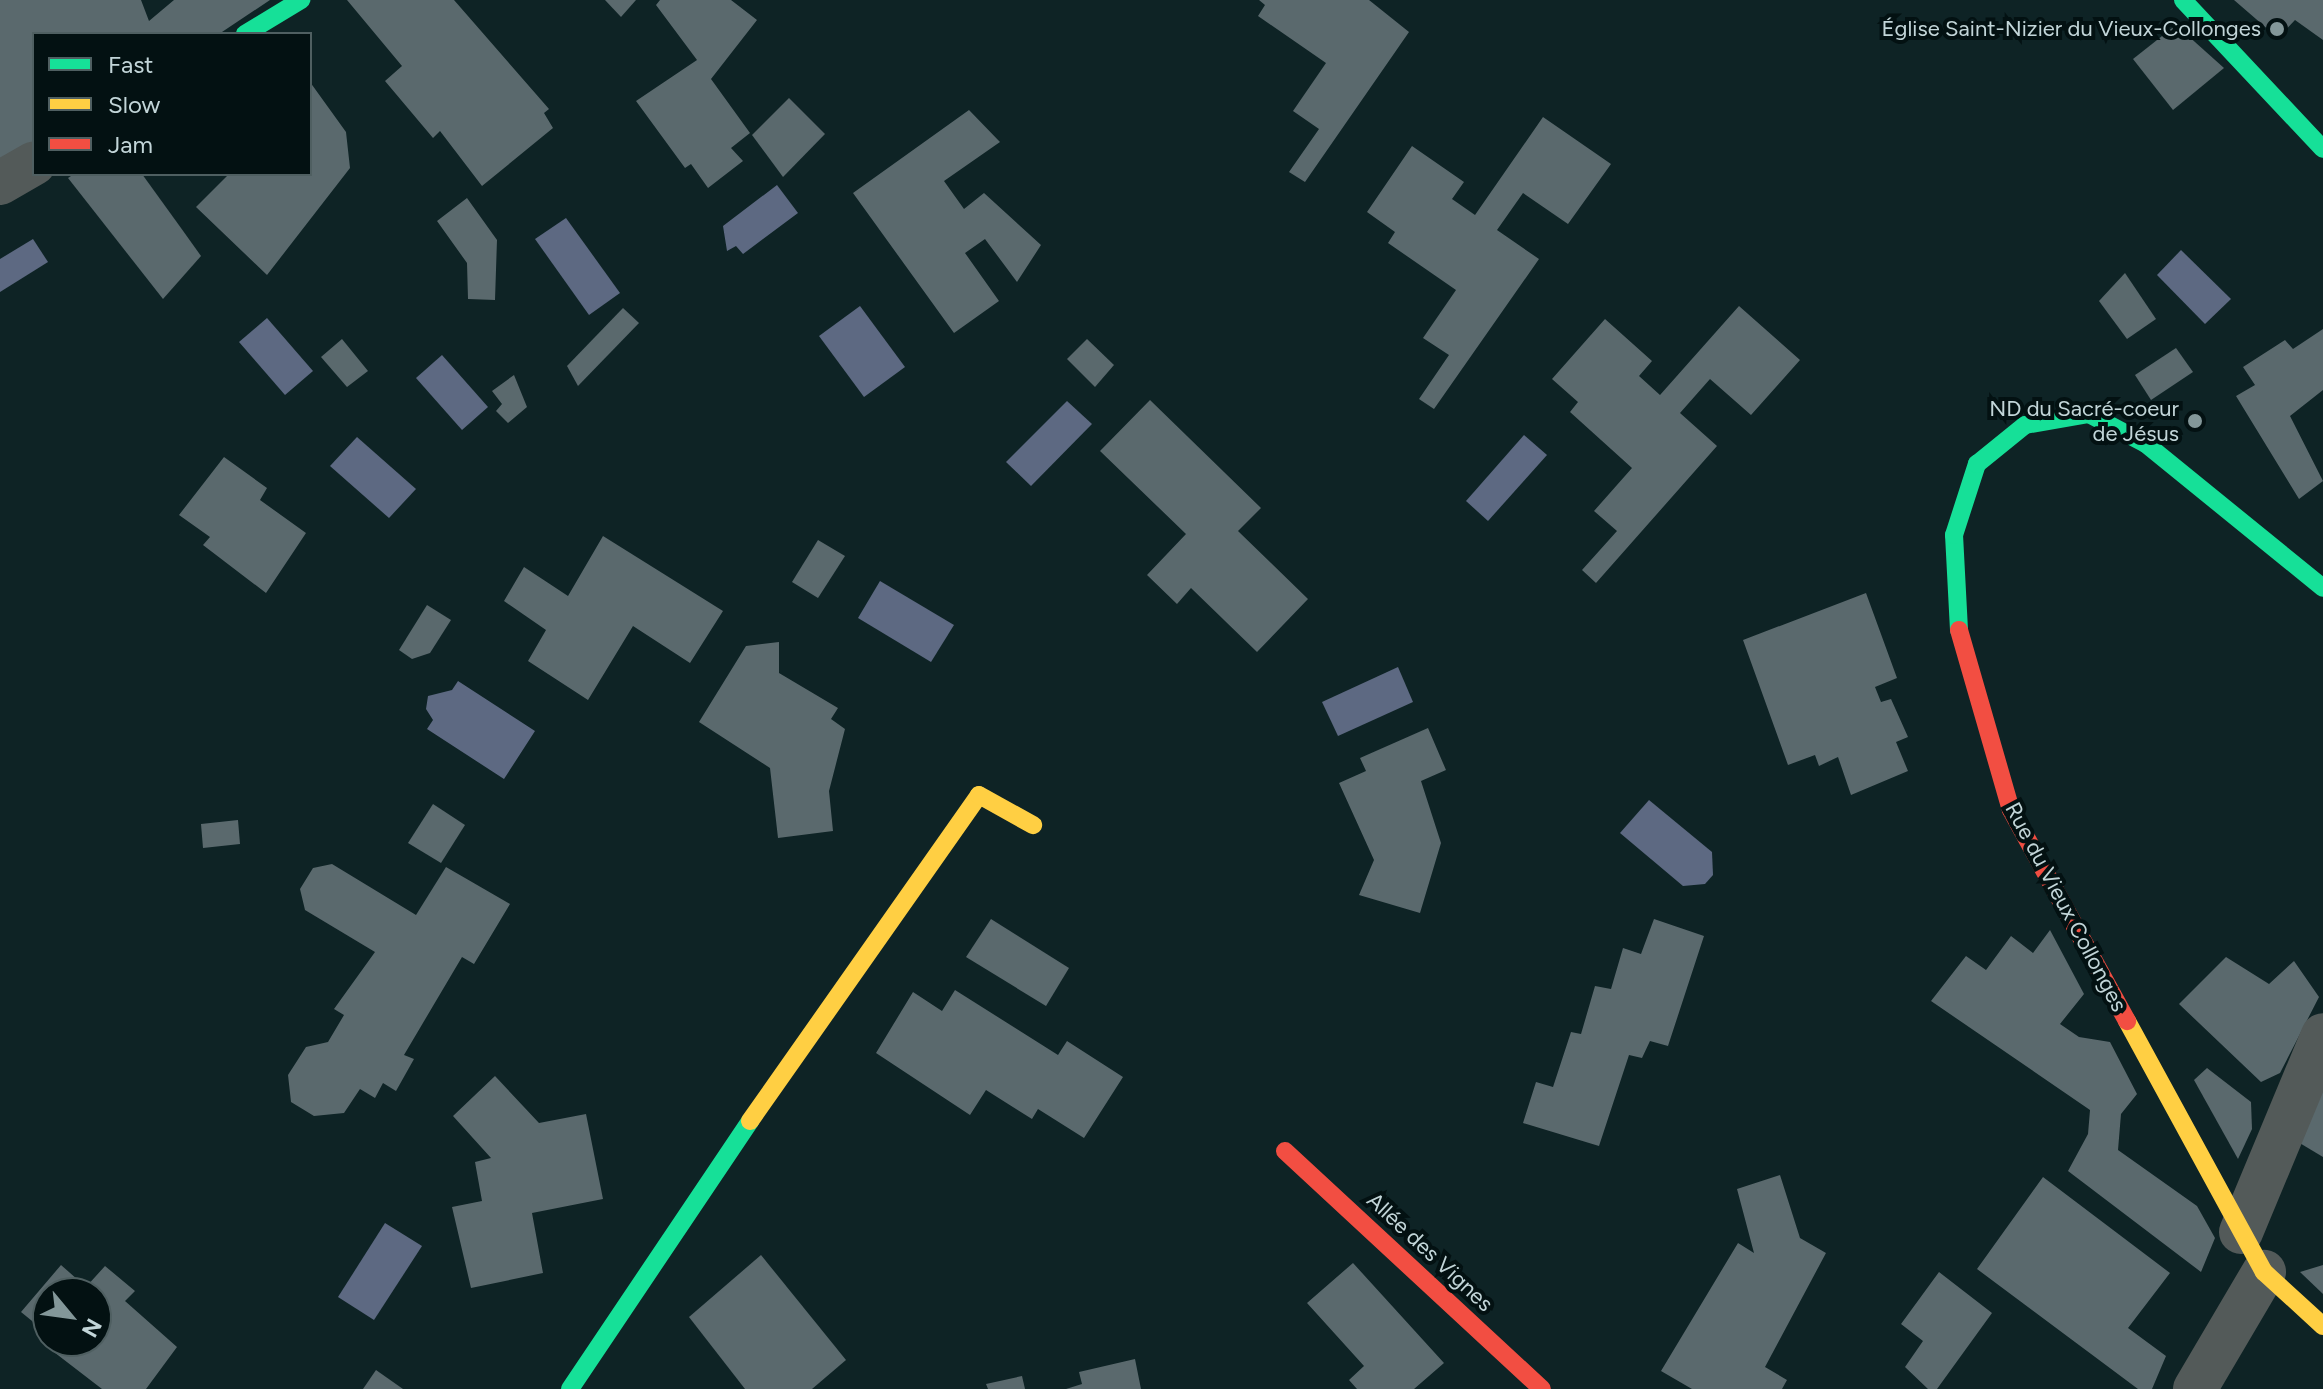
<!DOCTYPE html>
<html>
<head>
<meta charset="utf-8">
<style>
	body { margin:0 }
	#map { position:relative; width:2323px; height:1389px; overflow:hidden; background:#0e2325; font-family:Figtree,sans-serif }
	div>[style] { position:absolute }
	[style*='--x'] { left:calc(var(--x)*1px); top:calc(var(--y)*1px); width:calc(var(--w)*1px); rotate:calc(var(--a)*1deg) }
	.water>* { inset:0; background:#5d6982 }
	.building>* { inset:0; background:#5a696d }
	.street>* { height:44px; margin:-22px; padding:0 22px; transform-origin:22px; border-radius:22px; background:#535a59 }
	.fast>* { height:18px; margin:-9px; padding:0 9px; transform-origin:9px; border-radius:9px; background:#16e098 }
	.slow>* { height:18px; margin:-9px; padding:0 9px; transform-origin:9px; border-radius:9px; background:#ffcf43 }
	.jam>* { height:18px; margin:-9px; padding:0 9px; transform-origin:9px; border-radius:9px; background:#f24e42 }
	.dots>* { width:22px; height:22px; translate:-50% -50%; box-sizing:border-box; border:4px solid #031112; border-radius:50% }
	span { translate:-50% -50%; white-space:nowrap; text-align:center; line-height:1.15; -webkit-text-stroke:8px #031112; paint-order:stroke }
	.poi-label { font-size:22px; color:#c2d5d8 }
	.right { translate:-100% -50%; text-align:right }
	.street-label { font-size:22px; color:#c2d5d8 }
	.legend { position:absolute; left:32px; top:32px; width:280px; height:144px; box-sizing:border-box; background:#031112; border:2px solid #4f5f61; margin:0; padding:10px 14px; list-style:none; font-size:24px; color:#c2d5d8 }
	.legend li { display:flex; align-items:center; gap:16px; height:40px }
	.legend b { width:40px; border:2px solid #4f5f61 }
	.north { position:absolute; left:32px; top:1277px; width:80px; height:80px; box-sizing:border-box; background:#031112; border:2px solid #4f5f61; border-radius:50%; rotate:119deg; font-size:22px; font-weight:700; line-height:32px; text-align:center; color:#c2d5d8 }
	.north::after { content:''; display:block; margin:auto; width:28px; height:36px; background:#839799; clip-path:polygon(50% 0,100% 100%,50% 72%,0 100%) }
</style>
</head>
<body>
<div id="map">
	<div class="water">
		<i style="clip-path:polygon(777px 185px,798px 213px,743px 254px,736px 246px,727px 251px,723px 226px)"></i>
		<i style="clip-path:polygon(566px 218px,620px 293px,589px 315px,535px 239px)"></i>
		<i style="clip-path:polygon(33px 239px,48px 262px,0 292px,0 259px)"></i>
		<i style="clip-path:polygon(2181px 250px,2231px 299px,2205px 324px,2157px 275px)"></i>
		<i style="clip-path:polygon(860px 306px,905px 367px,864px 397px,819px 336px)"></i>
		<i style="clip-path:polygon(267px 318px,313px 371px,285px 395px,239px 342px)"></i>
		<i style="clip-path:polygon(442px 355px,488px 407px,462px 430px,416px 378px)"></i>
		<i style="clip-path:polygon(1067px 401px,1092px 424px,1031px 486px,1006px 462px)"></i>
		<i style="clip-path:polygon(1524px 435px,1547px 455px,1488px 521px,1466px 501px)"></i>
		<i style="clip-path:polygon(357px 437px,416px 489px,389px 518px,330px 466px)"></i>
		<i style="clip-path:polygon(880px 581px,954px 625px,931px 662px,858px 618px)"></i>
		<i style="clip-path:polygon(1398px 667px,1413px 702px,1338px 736px,1322px 702px)"></i>
		<i style="clip-path:polygon(458px 681px,535px 731px,504px 779px,427px 729px,433px 720px,426px 709px,428px 696px,452px 690px)"></i>
		<i style="clip-path:polygon(1649px 800px,1712px 852px,1713px 875px,1705px 884px,1683px 886px,1620px 833px)"></i>
		<i style="clip-path:polygon(385px 1223px,422px 1246px,374px 1320px,338px 1297px)"></i>
	</div>
	<div class="building">
		<i style="clip-path:polygon(0 0,141px 0,149px 21px,174px 0,270px 0,219px 34px,34px 34px,34px 151px,0 167px)"></i>
		<i style="clip-path:polygon(347px 0,454px 0,549px 109px,544px 113px,553px 128px,482px 186px,440px 131px,433px 138px,385px 81px,402px 66px)"></i>
		<i style="clip-path:polygon(605px 0,636px 0,621px 17px)"></i>
		<i style="clip-path:polygon(660px 0,731px 0,757px 20px,711px 79px,750px 133px,731px 148px,743px 161px,708px 188px,691px 164px,685px 168px,636px 101px,697px 60px,656px 5px)"></i>
		<i style="clip-path:polygon(1259px 0,1369px 0,1409px 32px,1305px 182px,1289px 172px,1319px 129px,1293px 111px,1326px 63px,1258px 16px,1265px 5px)"></i>
		<i style="clip-path:polygon(2234px 0,2323px 0,2323px 40px,2295px 20px,2278px 38px)"></i>
		<i style="clip-path:polygon(2176px 25px,2224px 68px,2173px 110px,2133px 59px)"></i>
		<i style="clip-path:polygon(310px 82px,346px 132px,350px 168px,267px 275px,196px 207px,229px 174px,310px 174px)"></i>
		<i style="clip-path:polygon(789px 98px,825px 134px,783px 177px,752px 135px)"></i>
		<i style="clip-path:polygon(969px 110px,1000px 142px,944px 181px,964px 209px,984px 193px,1041px 245px,1017px 282px,985px 239px,965px 253px,999px 301px,954px 333px,853px 193px)"></i>
		<i style="clip-path:polygon(1543px 117px,1611px 164px,1568px 224px,1523px 193px,1497px 230px,1539px 259px,1434px 409px,1419px 399px,1449px 355px,1423px 338px,1456px 290px,1388px 243px,1395px 232px,1367px 212px,1412px 146px,1464px 182px,1452px 199px,1475px 215px)"></i>
		<i style="clip-path:polygon(74px 174px,142px 174px,181px 228px,201px 256px,163px 299px,68px 178px)"></i>
		<i style="clip-path:polygon(467px 198px,497px 240px,495px 300px,468px 299px,467px 263px,437px 221px)"></i>
		<i style="clip-path:polygon(2125px 273px,2156px 319px,2127px 339px,2099px 301px)"></i>
		<i style="clip-path:polygon(1739px 306px,1800px 360px,1751px 415px,1710px 379px,1680px 413px,1717px 446px,1596px 583px,1582px 570px,1617px 531px,1594px 511px,1632px 468px,1570px 412px,1578px 402px,1552px 379px,1605px 319px,1652px 361px,1639px 376px,1660px 395px)"></i>
		<i style="clip-path:polygon(623px 308px,639px 323px,578px 386px,567px 366px)"></i>
		<i style="clip-path:polygon(2323px 329px,2323px 390px,2290px 416px,2323px 481px,2299px 499px,2236px 396px,2255px 385px,2243px 367px,2285px 340px,2293px 349px)"></i>
		<i style="clip-path:polygon(342px 339px,368px 371px,347px 387px,321px 357px)"></i>
		<i style="clip-path:polygon(1087px 339px,1114px 365px,1095px 387px,1067px 359px)"></i>
		<i style="clip-path:polygon(2176px 348px,2193px 372px,2151px 400px,2135px 375px)"></i>
		<i style="clip-path:polygon(514px 375px,527px 407px,508px 423px,496px 411px,502px 404px,492px 391px)"></i>
		<i style="clip-path:polygon(1150px 400px,1261px 508px,1238px 531px,1308px 599px,1257px 652px,1191px 588px,1177px 604px,1147px 575px,1186px 534px,1100px 451px)"></i>
		<i style="clip-path:polygon(224px 457px,267px 488px,260px 500px,306px 533px,266px 593px,203px 545px,210px 537px,179px 515px)"></i>
		<i style="clip-path:polygon(603px 536px,723px 611px,690px 663px,633px 626px,588px 700px,528px 661px,546px 630px,504px 601px,524px 567px,568px 596px)"></i>
		<i style="clip-path:polygon(818px 540px,845px 556px,818px 598px,792px 582px)"></i>
		<i style="clip-path:polygon(1866px 593px,1897px 678px,1875px 687px,1881px 702px,1891px 699px,1908px 737px,1896px 742px,1908px 771px,1851px 795px,1838px 757px,1819px 766px,1815px 755px,1788px 765px,1743px 640px)"></i>
		<i style="clip-path:polygon(427px 605px,451px 620px,430px 653px,412px 659px,399px 650px)"></i>
		<i style="clip-path:polygon(779px 642px,779px 673px,838px 708px,831px 719px,845px 729px,829px 791px,833px 831px,778px 838px,770px 768px,699px 722px,746px 646px)"></i>
		<i style="clip-path:polygon(1428px 728px,1446px 770px,1421px 781px,1441px 843px,1420px 913px,1359px 895px,1374px 860px,1339px 783px,1366px 771px,1360px 758px)"></i>
		<i style="clip-path:polygon(433px 804px,465px 825px,441px 863px,408px 843px)"></i>
		<i style="clip-path:polygon(238px 820px,240px 844px,203px 848px,201px 824px)"></i>
		<i style="clip-path:polygon(332px 864px,416px 915px,446px 867px,510px 904px,474px 964px,462px 957px,404px 1055px,414px 1059px,396px 1091px,383px 1083px,375px 1098px,360px 1089px,344px 1113px,314px 1116px,291px 1102px,288px 1075px,306px 1047px,328px 1042px,344px 1015px,334px 1009px,375px 952px,305px 910px,300px 889px,313px 868px)"></i>
		<i style="clip-path:polygon(991px 919px,1069px 968px,1046px 1006px,966px 957px)"></i>
		<i style="clip-path:polygon(1654px 919px,1704px 936px,1668px 1046px,1650px 1041px,1642px 1058px,1629px 1055px,1599px 1146px,1523px 1123px,1536px 1082px,1553px 1087px,1571px 1032px,1581px 1034px,1595px 986px,1611px 989px,1623px 948px,1641px 954px)"></i>
		<i style="clip-path:polygon(2050px 930px,2084px 994px,2060px 1024px,2079px 1037px,2110px 1042px,2137px 1094px,2121px 1114px,2118px 1150px,2197px 1206px,2215px 1238px,2201px 1272px,2068px 1171px,2088px 1134px,2090px 1110px,1931px 1001px,1966px 956px,1986px 970px,2011px 936px,2033px 953px)"></i>
		<i style="clip-path:polygon(2226px 957px,2269px 984px,2294px 961px,2319px 997px,2280px 1073px,2261px 1082px,2179px 1004px)"></i>
		<i style="clip-path:polygon(955px 990px,1058px 1055px,1067px 1041px,1123px 1077px,1084px 1138px,1038px 1109px,1032px 1119px,986px 1090px,970px 1115px,876px 1053px,913px 992px,942px 1011px)"></i>
		<i style="clip-path:polygon(2323px 1063px,2323px 1157px,2293px 1139px)"></i>
		<i style="clip-path:polygon(2207px 1068px,2251px 1102px,2252px 1129px,2238px 1159px,2194px 1080px)"></i>
		<i style="clip-path:polygon(495px 1076px,539px 1123px,586px 1114px,603px 1199px,532px 1213px,543px 1273px,471px 1288px,452px 1207px,482px 1201px,475px 1162px,491px 1158px,453px 1116px)"></i>
		<i style="clip-path:polygon(1780px 1175px,1800px 1238px,1826px 1253px,1765px 1367px,1787px 1380px,1782px 1389px,1692px 1389px,1661px 1371px,1738px 1243px,1754px 1253px,1737px 1189px)"></i>
		<i style="clip-path:polygon(2043px 1177px,2170px 1273px,2128px 1328px,2166px 1356px,2152px 1389px,2138px 1389px,1977px 1269px)"></i>
		<i style="clip-path:polygon(761px 1255px,846px 1360px,812px 1389px,745px 1389px,689px 1317px)"></i>
		<i style="clip-path:polygon(1353px 1263px,1444px 1363px,1414px 1389px,1357px 1389px,1349px 1380px,1364px 1366px,1307px 1303px)"></i>
		<i style="clip-path:polygon(61px 1265px,86px 1287px,105px 1266px,135px 1291px,125px 1301px,177px 1347px,146px 1389px,102px 1389px,50px 1349px,57px 1341px,96px 1341px,96px 1293px,48px 1293px,48px 1334px,21px 1312px)"></i>
		<i style="clip-path:polygon(2323px 1265px,2323px 1294px,2300px 1272px)"></i>
		<i style="clip-path:polygon(1939px 1272px,1992px 1313px,1937px 1389px,1928px 1389px,1905px 1367px,1923px 1341px,1901px 1324px)"></i>
		<i style="clip-path:polygon(1135px 1359px,1141px 1389px,1066px 1389px,1082px 1384px,1079px 1372px)"></i>
		<i style="clip-path:polygon(376px 1370px,403px 1389px,363px 1389px)"></i>
		<i style="clip-path:polygon(1022px 1376px,1025px 1389px,988px 1389px,986px 1384px)"></i>
	</div>
	<div class="street">
		<i style="--x:0;--y:183;--w:39;--a:-30"></i>
		<i style="--x:2241;--y:1232;--w:213;--a:-67.4"></i>
		<i style="--x:2195;--y:1389;--w:136;--a:-59.5"></i>
	</div>
	<div class="fast">
		<i style="--x:2183;--y:0;--w:204;--a:46.8"></i>
		<i style="--x:245;--y:34;--w:66;--a:-31.3"></i>
		<i style="--x:1959;--y:630;--w:95;--a:-93"></i>
		<i style="--x:1954;--y:535;--w:75;--a:-72.1"></i>
		<i style="--x:1977;--y:464;--w:62;--a:-39.1"></i>
		<i style="--x:2025;--y:425;--w:65;--a:-9.8"></i>
		<i style="--x:2089;--y:414;--w:64;--a:27.8"></i>
		<i style="--x:2146;--y:444;--w:228;--a:39.1"></i>
		<i style="--x:570;--y:1389;--w:323;--a:-56.1"></i>
	</div>
	<div class="slow">
		<i style="--x:2127;--y:1021;--w:286;--a:61.4"></i>
		<i style="--x:2264;--y:1272;--w:80;--a:42.5"></i>
		<i style="--x:750;--y:1121;--w:398;--a:-54.9"></i>
		<i style="--x:979;--y:795;--w:62;--a:29.1"></i>
	</div>
	<div class="jam">
		<i style="--x:1959;--y:630;--w:187;--a:73.9"></i>
		<i style="--x:2011;--y:810;--w:241;--a:61.2"></i>
		<i style="--x:1285;--y:1151;--w:350;--a:42.8"></i>
	</div>
	<div class="dots">
		<i style="left:2277px;top:29px;background:#839799"></i>
		<i style="left:2195px;top:421px;background:#839799"></i>
	</div>
	<div class="poi-label">
		<span class="right" style="left:2261px;top:29px">Église Saint-Nizier du Vieux-Collonges</span>
		<span class="right" style="left:2179px;top:421px">ND du Sacré-coeur<br>de Jésus</span>
	</div>
	<div class="street-label">
		<span style="left:2066px;top:907px;rotate:62deg">Rue du Vieux Collonges</span>
		<span style="left:1430px;top:1252px;rotate:43deg">Allée des Vignes</span>
	</div>
	<ul class="legend">
	<li><b style="height:10px;background:#16e098"></b>Fast</li>
	<li><b style="height:10px;background:#ffcf43"></b>Slow</li>
	<li><b style="height:10px;background:#f24e42"></b>Jam</li>
	</ul>
	<div class="north">N</div>
</div>
</body>
</html>
